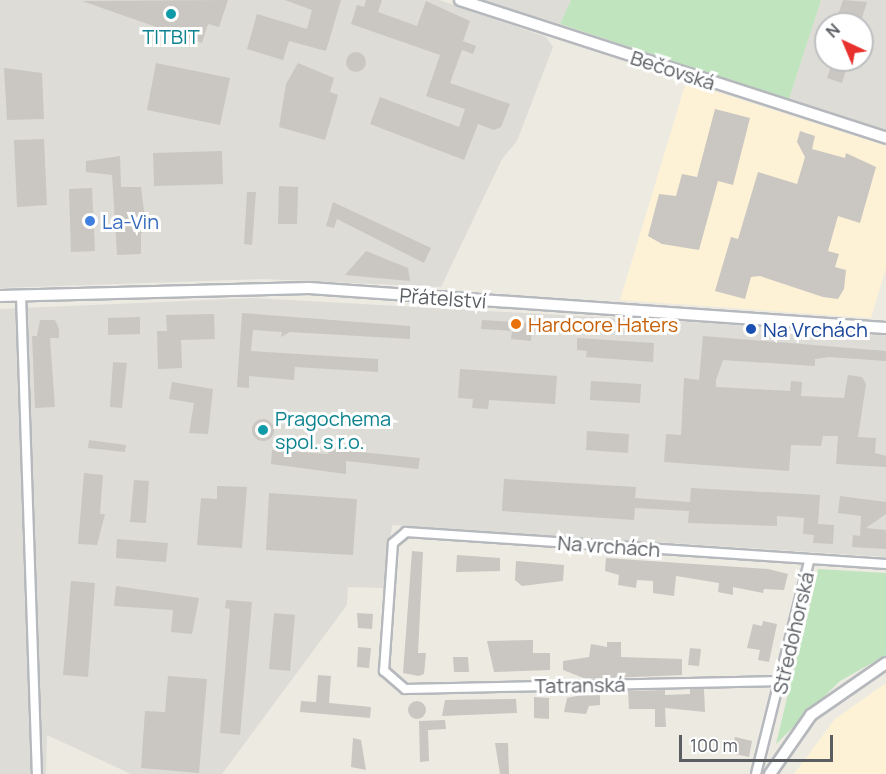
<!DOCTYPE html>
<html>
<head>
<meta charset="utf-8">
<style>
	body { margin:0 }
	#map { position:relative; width:886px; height:774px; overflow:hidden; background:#edeae2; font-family:Manrope,sans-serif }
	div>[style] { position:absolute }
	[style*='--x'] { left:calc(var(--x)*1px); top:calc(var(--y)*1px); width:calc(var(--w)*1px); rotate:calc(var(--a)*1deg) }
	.commercial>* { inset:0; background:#fdf2d6 }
	.industrial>* { inset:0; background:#dedcd6 }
	.green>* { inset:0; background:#c0e5be }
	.building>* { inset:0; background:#cac6c1 }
	.round { border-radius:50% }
	.roads { filter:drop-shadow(2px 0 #b5b8bc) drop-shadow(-2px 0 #b5b8bc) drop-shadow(0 2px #b5b8bc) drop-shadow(0 -2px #b5b8bc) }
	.minor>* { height:8px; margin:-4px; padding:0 4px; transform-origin:4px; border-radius:4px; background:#fff }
	.tertiary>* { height:10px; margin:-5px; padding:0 5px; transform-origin:5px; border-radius:5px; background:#fff }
	.secondary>* { height:10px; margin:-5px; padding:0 5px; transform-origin:5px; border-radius:5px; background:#fff }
	.dots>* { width:16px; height:16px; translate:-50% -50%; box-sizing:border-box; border:3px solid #fff; border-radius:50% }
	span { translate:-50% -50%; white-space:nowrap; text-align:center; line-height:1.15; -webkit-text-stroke:6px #fff; paint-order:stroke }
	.culture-label { font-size:20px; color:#0d838f }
	.left { translate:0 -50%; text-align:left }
	.street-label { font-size:20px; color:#5a5e63 }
	.shop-label { font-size:20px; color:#366cbe }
	.food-label { font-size:20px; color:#c56008 }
	.transit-label { font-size:20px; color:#164399 }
	.north { position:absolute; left:814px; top:12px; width:60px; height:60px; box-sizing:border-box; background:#fff; border:2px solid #bdbfc1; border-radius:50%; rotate:316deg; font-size:16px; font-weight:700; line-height:24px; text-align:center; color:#5a5e63 }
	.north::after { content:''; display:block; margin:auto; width:21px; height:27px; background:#e8302d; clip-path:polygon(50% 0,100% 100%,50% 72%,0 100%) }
	.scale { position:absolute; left:679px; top:735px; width:154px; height:27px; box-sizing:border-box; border:3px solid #5a5e63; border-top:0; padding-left:8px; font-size:18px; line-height:21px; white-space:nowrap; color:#5a5e63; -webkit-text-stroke:4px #fff; paint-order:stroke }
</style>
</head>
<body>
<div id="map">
	<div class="commercial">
		<i style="clip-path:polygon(686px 82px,886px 146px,886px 268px,871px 318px,620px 300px)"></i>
		<i style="clip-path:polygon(886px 683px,886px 774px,794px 774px,835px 719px)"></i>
	</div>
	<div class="industrial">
		<i style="clip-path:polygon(0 0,439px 0,546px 37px,553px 47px,517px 141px,502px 159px,441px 287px,264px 279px,0 288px)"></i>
		<i style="clip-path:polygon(479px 0,571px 0,560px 24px)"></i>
		<i style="clip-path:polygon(evenodd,821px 0,886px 0,886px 131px,789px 99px,821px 0,826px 24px,862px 24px,862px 60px,826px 60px,826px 24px)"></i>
		<i style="clip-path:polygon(253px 298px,886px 333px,886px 557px,392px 525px,384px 588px,348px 587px,347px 605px,222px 774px,131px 774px,47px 735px,46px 774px,0 774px,0 309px)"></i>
	</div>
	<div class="green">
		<i style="clip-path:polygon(571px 0,821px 0,789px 99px,560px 24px)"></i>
		<i style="clip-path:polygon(818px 569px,886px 573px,886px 655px,840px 681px,776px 744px)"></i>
	</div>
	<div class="building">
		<i style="clip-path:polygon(228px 0,219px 27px,208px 24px,202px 43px,82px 1px)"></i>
		<i style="clip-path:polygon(285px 0,341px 0,326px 51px,289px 41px,283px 60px,247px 49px,257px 14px,307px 29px,312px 10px)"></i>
		<i style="clip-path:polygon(366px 0,382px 0,378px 12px,417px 26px,426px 1px,470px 21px,463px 41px,476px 46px,473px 54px,462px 50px,450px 83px,510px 104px,501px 127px,494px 130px,478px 124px,464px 160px,370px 124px,380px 97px,459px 127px,465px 109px,426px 96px,440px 55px,351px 24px,357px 5px,364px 7px)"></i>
		<i style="clip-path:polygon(843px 0,867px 2px,860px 24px,835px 24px)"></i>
		<i class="round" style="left:346px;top:52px;width:20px;height:20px"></i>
		<i style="clip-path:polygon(833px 60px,849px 60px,842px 83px,827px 78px)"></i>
		<i style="clip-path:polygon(156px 63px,230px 78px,220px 125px,147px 110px)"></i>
		<i style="clip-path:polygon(298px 63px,334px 78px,330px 92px,338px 95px,325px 140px,279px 127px,286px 84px)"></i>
		<i style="clip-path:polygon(4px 68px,42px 73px,44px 119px,7px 120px)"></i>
		<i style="clip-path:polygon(715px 109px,750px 118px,733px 185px,718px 181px,699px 250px,662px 244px,648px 236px,659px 194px,676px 196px,682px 174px,697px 177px)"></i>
		<i style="clip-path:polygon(800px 131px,815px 136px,812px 149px,845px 158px,846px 153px,876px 167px,860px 223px,838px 216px,828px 251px,839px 254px,835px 267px,846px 270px,844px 289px,838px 299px,823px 297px,760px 276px,751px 277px,745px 299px,715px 291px,731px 237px,738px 239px,758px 172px,797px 184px,805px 157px,797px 142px)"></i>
		<i style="clip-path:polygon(44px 139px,47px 205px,17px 207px,14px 140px)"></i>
		<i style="clip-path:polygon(222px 151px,223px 184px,154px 186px,153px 153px)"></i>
		<i style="clip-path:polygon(120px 156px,121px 187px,141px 187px,146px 226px,141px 234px,141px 254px,117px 255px,112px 175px,86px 172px,86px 161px)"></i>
		<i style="clip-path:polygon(279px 186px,298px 187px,297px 224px,278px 224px)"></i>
		<i style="clip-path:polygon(92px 188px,95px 251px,71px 252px,69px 189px)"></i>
		<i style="clip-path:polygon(247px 192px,256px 192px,252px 245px,244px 244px)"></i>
		<i style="clip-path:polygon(333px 202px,431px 248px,424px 263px,337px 219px,334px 228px,326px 226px)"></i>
		<i style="clip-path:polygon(366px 251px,408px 268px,410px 281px,345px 275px)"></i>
		<i style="clip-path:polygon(242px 313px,410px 326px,410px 339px,290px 332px,281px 337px,282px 332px,253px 330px,251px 351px,378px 359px,378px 372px,295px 367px,294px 380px,249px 376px,249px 388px,237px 387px)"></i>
		<i style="clip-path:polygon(214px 314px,215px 339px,181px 340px,182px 368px,158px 369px,157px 331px,167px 331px,166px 315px)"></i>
		<i style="clip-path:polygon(140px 317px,140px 334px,108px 335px,108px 318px)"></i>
		<i style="clip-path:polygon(40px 320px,55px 320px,59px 329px,59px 338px,50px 338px,55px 407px,35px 408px,32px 336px,37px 336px)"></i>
		<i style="clip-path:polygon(482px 320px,532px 323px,531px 341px,511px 339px,512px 331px,481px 329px)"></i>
		<i style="clip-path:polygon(703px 336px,886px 351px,886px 361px,829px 357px,815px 359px,815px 366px,723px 360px,716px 380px,716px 387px,790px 391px,791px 381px,802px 382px,801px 396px,844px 398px,848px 375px,862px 377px,866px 384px,858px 437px,876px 438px,875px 453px,886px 456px,886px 467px,836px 464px,838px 436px,823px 436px,821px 446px,791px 445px,789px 471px,664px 462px,666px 434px,681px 435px,684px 378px,699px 380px)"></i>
		<i style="clip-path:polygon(577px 338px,654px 343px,653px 362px,586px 357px,587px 351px,577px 350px)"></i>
		<i style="clip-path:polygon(113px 362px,127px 363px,122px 408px,110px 407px)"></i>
		<i style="clip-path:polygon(460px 369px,557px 376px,555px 404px,489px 400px,488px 409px,472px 408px,473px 399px,458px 398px)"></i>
		<i style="clip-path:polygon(591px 381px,641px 384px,640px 403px,590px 400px)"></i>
		<i style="clip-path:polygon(172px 382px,213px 389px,208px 434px,189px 433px,194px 403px,169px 399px)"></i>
		<i class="round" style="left:252px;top:419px;width:22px;height:22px"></i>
		<i style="clip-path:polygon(587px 431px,629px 434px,628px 453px,586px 450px)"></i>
		<i style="clip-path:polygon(89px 440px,126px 445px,125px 452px,88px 448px)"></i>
		<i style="clip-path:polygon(329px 449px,420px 458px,418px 469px,346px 461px,346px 474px,271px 464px,272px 450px,328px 454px)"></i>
		<i style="clip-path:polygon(84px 473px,103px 475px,100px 514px,105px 514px,97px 545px,78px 544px)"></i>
		<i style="clip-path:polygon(504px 479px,636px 487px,635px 498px,690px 502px,691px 488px,820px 495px,818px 524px,834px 525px,833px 544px,813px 543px,814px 535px,803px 534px,804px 518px,777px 516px,777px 526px,688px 523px,689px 511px,635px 508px,634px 520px,502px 511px)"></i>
		<i style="clip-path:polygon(134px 480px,149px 481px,146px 523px,130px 522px)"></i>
		<i style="clip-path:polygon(217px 486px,247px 487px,242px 548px,197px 545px,201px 498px,217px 499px)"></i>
		<i style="clip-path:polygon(269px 493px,357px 499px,353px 555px,266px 550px)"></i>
		<i style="clip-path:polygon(840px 496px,886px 502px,886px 514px,866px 528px,886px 530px,886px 549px,852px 547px,853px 535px,860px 536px,861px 516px,838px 513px)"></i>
		<i style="clip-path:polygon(117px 539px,168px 543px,166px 562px,116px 558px)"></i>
		<i style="clip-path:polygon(412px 551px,423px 552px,418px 653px,426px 653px,424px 674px,419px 676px,403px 673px)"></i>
		<i style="clip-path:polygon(457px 555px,500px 558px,500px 571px,456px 572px)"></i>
		<i style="clip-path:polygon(606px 558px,768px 569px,788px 574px,784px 590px,764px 589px,763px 593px,733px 587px,733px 595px,718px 592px,719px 583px,676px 576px,674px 596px,653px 593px,653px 581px,637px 580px,636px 588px,618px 585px,619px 575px,605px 571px)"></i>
		<i style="clip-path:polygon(516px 561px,564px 565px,563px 581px,522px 586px,515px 580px)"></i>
		<i style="clip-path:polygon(71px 581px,95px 583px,88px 677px,63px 675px)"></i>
		<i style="clip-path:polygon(116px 586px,199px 598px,192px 634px,171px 632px,173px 610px,114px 606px)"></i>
		<i style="clip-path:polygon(226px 600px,252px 602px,240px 735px,220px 733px,230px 609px,225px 608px)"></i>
		<i style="clip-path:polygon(274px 613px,295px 615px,290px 671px,269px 669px)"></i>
		<i style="clip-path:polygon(357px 613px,373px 614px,372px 629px,358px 628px)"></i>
		<i style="clip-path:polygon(763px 621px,777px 624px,769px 662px,758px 660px,760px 650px,747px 648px,753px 624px,762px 626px)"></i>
		<i style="clip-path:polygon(533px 640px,533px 653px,550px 653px,550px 670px,494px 672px,487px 641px)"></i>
		<i style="clip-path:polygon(607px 642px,621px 642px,621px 657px,682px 659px,682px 675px,586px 679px,563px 670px,563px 661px,589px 657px,591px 644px,607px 647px)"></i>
		<i style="clip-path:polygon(358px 647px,371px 648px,369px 668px,357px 667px)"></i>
		<i style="clip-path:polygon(690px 648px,701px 649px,699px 666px,688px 665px)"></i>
		<i style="clip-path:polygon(453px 657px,468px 657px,469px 672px,454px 672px)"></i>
		<i style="clip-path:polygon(318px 675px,331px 676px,329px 703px,371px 707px,370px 718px,300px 712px,301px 701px,316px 702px)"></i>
		<i style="clip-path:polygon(168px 676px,207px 679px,199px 773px,141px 768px,145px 711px,165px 712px)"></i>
		<i style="clip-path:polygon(690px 689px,704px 689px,705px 712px,665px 708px,666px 727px,655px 727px,655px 709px,629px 709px,628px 691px,665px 690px,665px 695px,690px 694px)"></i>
		<i style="clip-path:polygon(600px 691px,600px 705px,589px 706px,586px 714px,564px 712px,567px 698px)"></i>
		<i style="clip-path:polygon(534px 697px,549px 698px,549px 719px,534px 718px)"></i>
		<i style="clip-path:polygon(516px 699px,517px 713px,442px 716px,445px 700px)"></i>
		<i class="round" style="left:408px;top:701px;width:18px;height:18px"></i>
		<i style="clip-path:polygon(445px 720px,446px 729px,428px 730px,429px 761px,420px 762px,419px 721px)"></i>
		<i style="clip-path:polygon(735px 737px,752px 741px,749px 757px,731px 753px)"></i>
		<i style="clip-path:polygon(353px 738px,361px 740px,366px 770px,351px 767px)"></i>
		<i style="clip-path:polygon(495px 743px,508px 743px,509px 774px,500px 774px)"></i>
	</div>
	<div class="roads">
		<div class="minor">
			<i style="--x:21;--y:295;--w:479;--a:88.1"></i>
			<i style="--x:783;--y:681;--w:378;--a:178.8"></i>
			<i style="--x:405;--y:689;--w:28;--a:-139"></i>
			<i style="--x:384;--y:671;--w:128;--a:-86"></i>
			<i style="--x:393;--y:543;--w:17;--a:-40"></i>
			<i style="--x:406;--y:532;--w:481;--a:3.8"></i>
			<i style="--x:756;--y:774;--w:219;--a:-76"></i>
		</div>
		<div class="tertiary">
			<i style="--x:460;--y:0;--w:448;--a:17.9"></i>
		</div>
		<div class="secondary">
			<i style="--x:0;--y:296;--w:309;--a:-1.5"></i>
			<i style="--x:309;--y:288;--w:578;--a:3.97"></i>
			<i style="--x:770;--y:774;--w:72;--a:-55.2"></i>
			<i style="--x:811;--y:715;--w:91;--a:-34.7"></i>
		</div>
	</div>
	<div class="dots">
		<i style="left:171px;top:14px;background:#0f9aa8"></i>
		<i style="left:90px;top:221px;background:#3f7fe0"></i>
		<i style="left:516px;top:324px;background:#e8710a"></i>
		<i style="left:751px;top:329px;background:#1a4fb4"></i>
		<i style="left:263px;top:430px;background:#0f9aa8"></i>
	</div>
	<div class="culture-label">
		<span style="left:171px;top:36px">TITBIT</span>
		<span class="left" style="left:275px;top:430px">Pragochema<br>spol. s r.o.</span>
	</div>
	<div class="street-label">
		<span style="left:673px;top:70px;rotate:18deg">Bečovská</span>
		<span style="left:443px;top:298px;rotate:4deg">Přátelství</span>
		<span style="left:609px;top:546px;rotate:4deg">Na vrchách</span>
		<span style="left:793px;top:633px;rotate:-77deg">Středohorská</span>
		<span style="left:580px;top:685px;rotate:-1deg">Tatranská</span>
	</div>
	<div class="shop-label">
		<span class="left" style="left:102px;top:221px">La-Vin</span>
	</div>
	<div class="food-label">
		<span class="left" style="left:528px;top:324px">Hardcore Haters</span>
	</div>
	<div class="transit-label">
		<span class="left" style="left:763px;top:329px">Na Vrchách</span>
	</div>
	<div class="north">N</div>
	<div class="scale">100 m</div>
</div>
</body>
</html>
